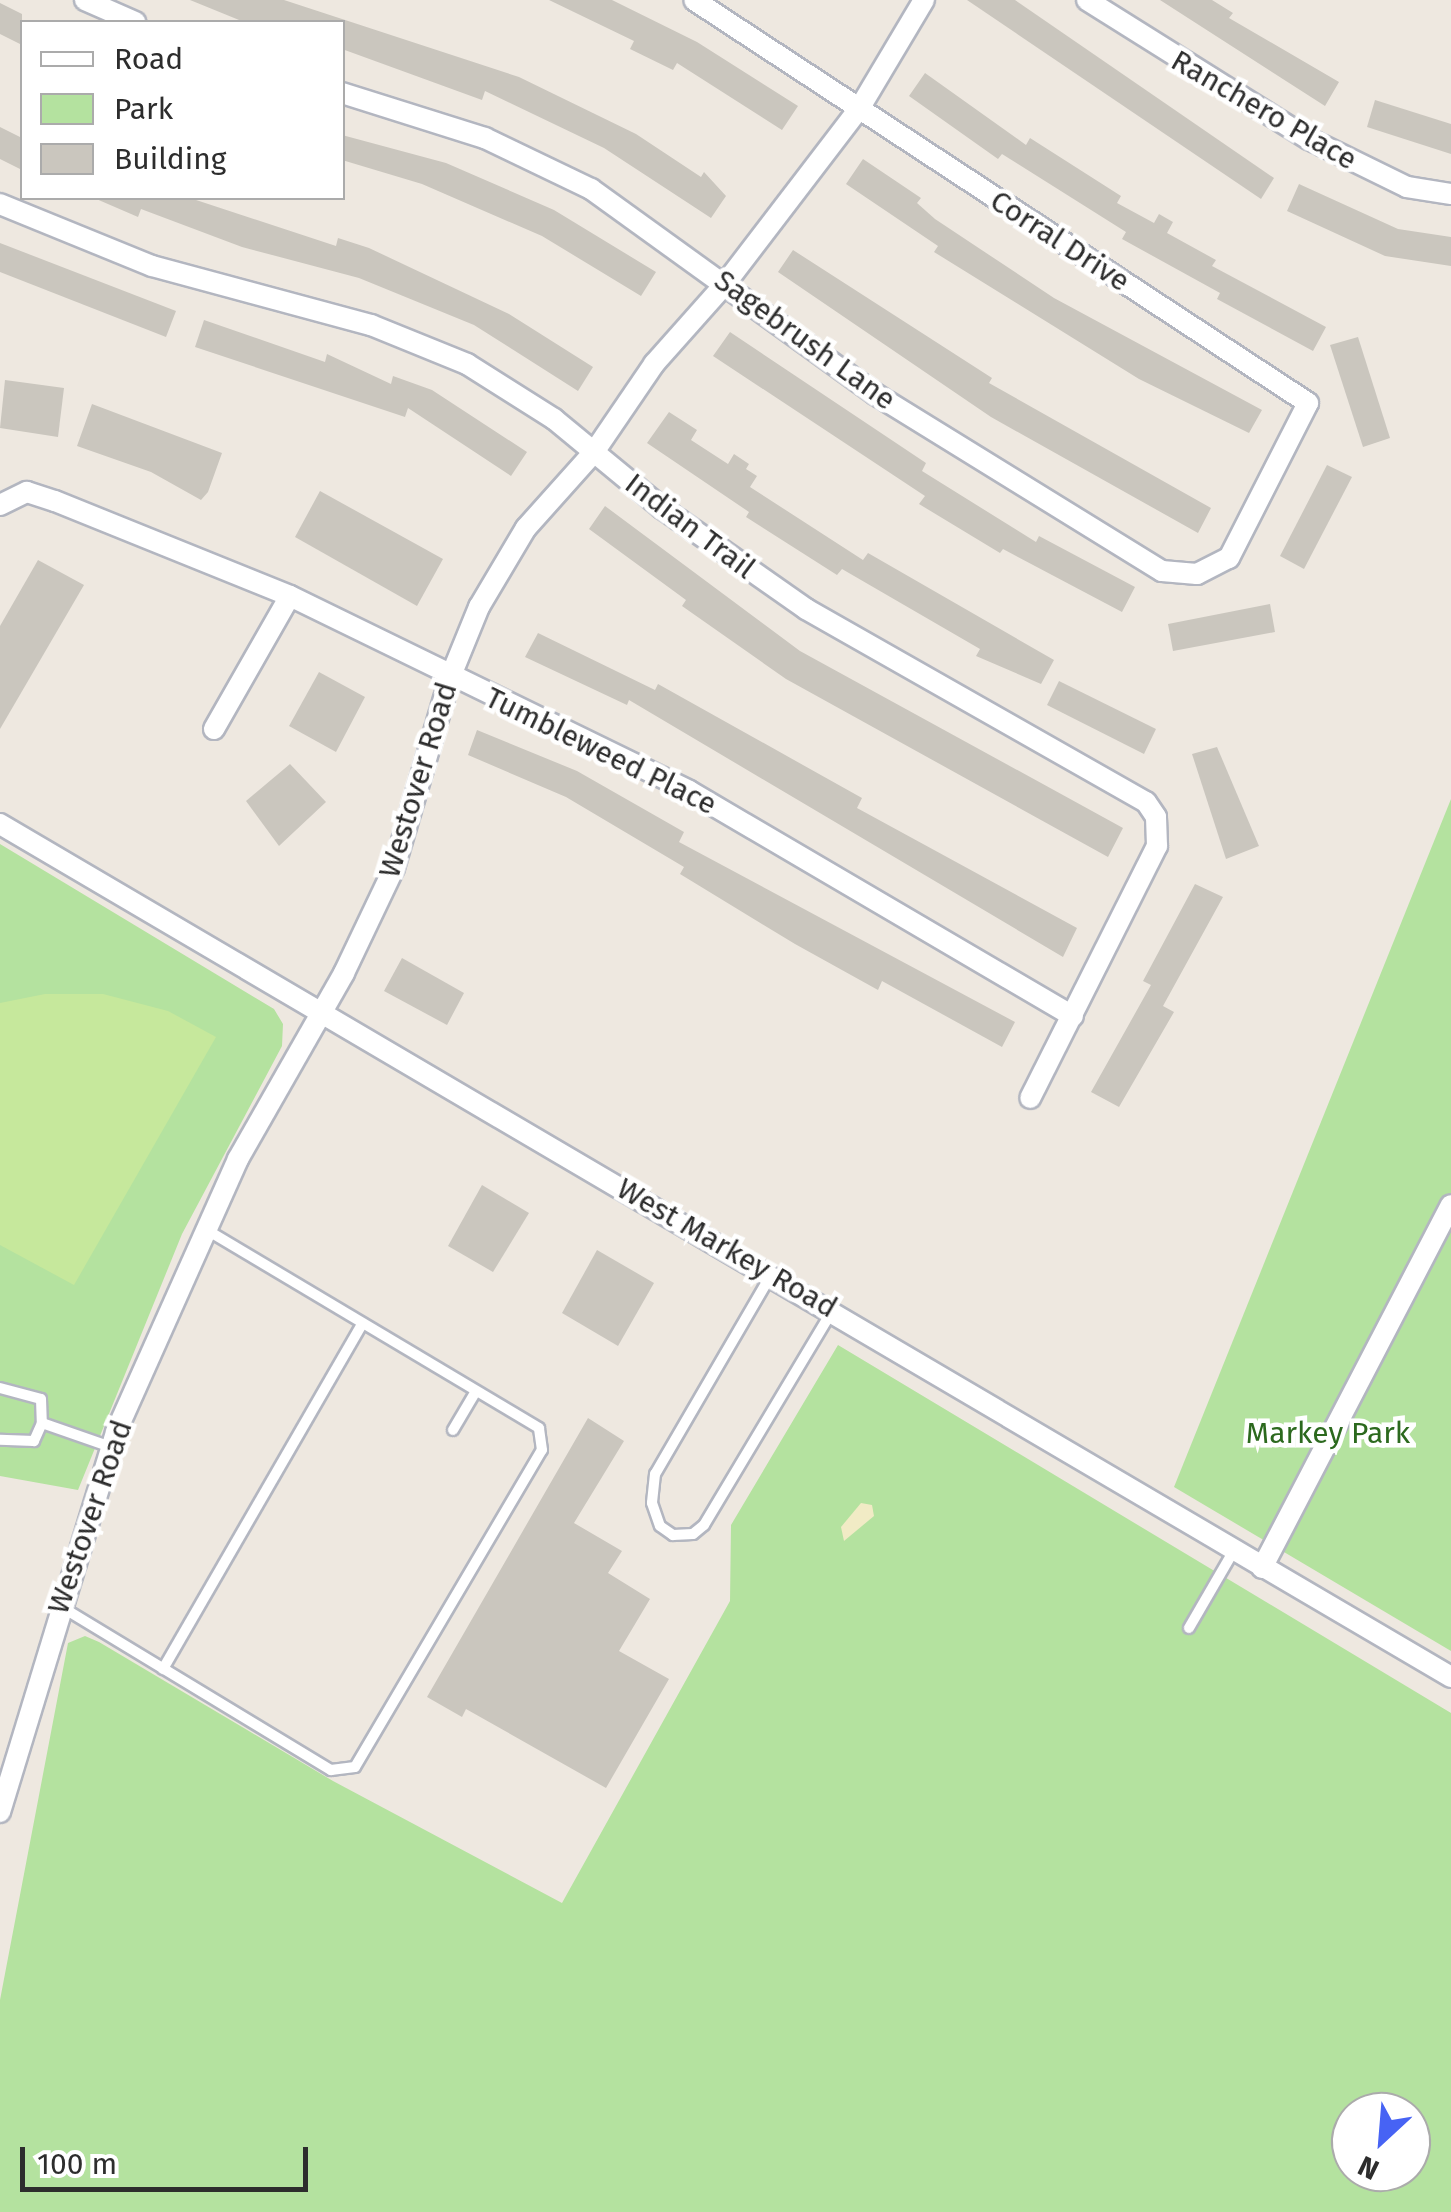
<!DOCTYPE html>
<html>
<head>
<meta charset="utf-8">
<style>
	body { margin:0 }
	#map { position:relative; width:1451px; height:2212px; overflow:hidden; background:#eee8e0; font-family:"Fira Sans",sans-serif }
	div>[style] { position:absolute }
	[style*='--x'] { left:calc(var(--x)*1px); top:calc(var(--y)*1px); width:calc(var(--w)*1px); rotate:calc(var(--a)*1deg) }
	.green>* { inset:0; background:#b4e29f }
	.sand>* { inset:0; background:#f1ebc5 }
	.pitch>* { inset:0; background:#c6e89c }
	.building>* { inset:0; background:#cac6be }
	.roads { filter:drop-shadow(2px 0 #b3b6c0) drop-shadow(-2px 0 #b3b6c0) drop-shadow(0 2px #b3b6c0) drop-shadow(0 -2px #b3b6c0) }
	.lane>* { height:10px; margin:-5px; padding:0 5px; transform-origin:5px; border-radius:5px; background:#fff }
	.street>* { height:20px; margin:-10px; padding:0 10px; transform-origin:10px; border-radius:10px; background:#fff }
	span { translate:-50% -50%; white-space:nowrap; text-align:center; line-height:1.15; -webkit-text-stroke:9px #fff; paint-order:stroke }
	.street-label { font-size:30px; color:#2d2d2d }
	.park-label { font-size:30px; color:#2c691e }
	.legend { position:absolute; left:20px; top:20px; width:325px; height:180px; box-sizing:border-box; background:#fff; border:2px solid #ababab; margin:0; padding:12px 18px; list-style:none; font-size:30px; color:#2d2d2d }
	.legend li { display:flex; align-items:center; gap:20px; height:50px }
	.legend b { width:50px; border:2px solid #ababab }
	.north { position:absolute; left:1331px; top:2092px; width:100px; height:100px; box-sizing:border-box; background:#fff; border:2px solid #ababab; border-radius:50%; rotate:206deg; font-size:28px; font-weight:700; line-height:40px; text-align:center; color:#2d2d2d }
	.north::after { content:''; display:block; margin:auto; width:35px; height:45px; background:#4763f4; clip-path:polygon(50% 0,100% 100%,50% 72%,0 100%) }
	.scale { position:absolute; left:20px; top:2147px; width:288px; height:45px; box-sizing:border-box; border:5px solid #2d2d2d; border-top:0; padding-left:12px; font-size:30px; line-height:35px; white-space:nowrap; color:#2d2d2d; -webkit-text-stroke:8px #fff; paint-order:stroke }
</style>
</head>
<body>
<div id="map">
	<div class="green">
		<i style="clip-path:polygon(1451px 799px,1451px 1651px,1174px 1487px)"></i>
		<i style="clip-path:polygon(0 844px,274px 1009px,283px 1024px,282px 1046px,182px 1234px,78px 1490px,0 1476px)"></i>
		<i style="clip-path:polygon(evenodd,838px 1345px,1451px 1713px,1451px 2212px,0 2212px,0 2000px,68px 1643px,85px 1636px,99px 1642px,333px 1781px,562px 1903px,730px 1601px,731px 1525px,838px 1345px,1351px 2112px,1411px 2112px,1411px 2172px,1351px 2172px,1351px 2112px)"></i>
	</div>
	<div class="sand">
		<i style="clip-path:polygon(861px 1503px,872px 1505px,874px 1516px,844px 1541px,841px 1527px)"></i>
	</div>
	<div class="pitch">
		<i style="clip-path:polygon(45px 994px,103px 994px,168px 1011px,216px 1037px,74px 1285px,0 1245px,0 1003px)"></i>
	</div>
	<div class="building">
		<i style="clip-path:polygon(190px 0,284px 0,519px 77px,636px 134px,701px 177px,704px 172px,726px 196px,711px 218px,604px 148px,485px 91px,482px 100px,342px 49px,342px 22px,244px 22px)"></i>
		<i style="clip-path:polygon(549px 0,612px 0,697px 42px,798px 106px,782px 130px,677px 63px,673px 70px,630px 49px,634px 41px)"></i>
		<i style="clip-path:polygon(967px 0,1015px 0,1274px 178px,1261px 199px)"></i>
		<i style="clip-path:polygon(1160px 0,1212px 0,1233px 13px,1229px 18px,1339px 82px,1325px 106px)"></i>
		<i style="clip-path:polygon(0 3px,22px 14px,22px 45px,0 34px)"></i>
		<i style="clip-path:polygon(925px 73px,1026px 145px,1030px 138px,1121px 196px,1117px 203px,1154px 223px,1159px 214px,1173px 222px,1167px 233px,1216px 260px,1212px 266px,1326px 327px,1313px 351px,1217px 299px,1220px 293px,1122px 239px,1126px 232px,1002px 154px,998px 159px,909px 96px)"></i>
		<i style="clip-path:polygon(1375px 100px,1451px 124px,1451px 154px,1367px 127px)"></i>
		<i style="clip-path:polygon(0 127px,22px 138px,22px 170px,0 159px)"></i>
		<i style="clip-path:polygon(342px 135px,446px 163px,554px 210px,656px 272px,641px 296px,542px 236px,422px 184px,342px 160px)"></i>
		<i style="clip-path:polygon(863px 159px,921px 198px,917px 203px,935px 219px,1054px 298px,1262px 410px,1249px 433px,1139px 379px,934px 252px,938px 246px,846px 184px)"></i>
		<i style="clip-path:polygon(1299px 184px,1398px 229px,1451px 237px,1451px 266px,1385px 256px,1287px 211px)"></i>
		<i style="clip-path:polygon(94px 198px,190px 198px,336px 246px,338px 238px,369px 248px,509px 314px,593px 367px,578px 391px,474px 325px,359px 278px,242px 247px,141px 209px,138px 217px)"></i>
		<i style="clip-path:polygon(0 243px,176px 311px,166px 337px,0 272px)"></i>
		<i style="clip-path:polygon(793px 250px,992px 378px,989px 383px,1211px 508px,1198px 533px,991px 417px,778px 272px)"></i>
		<i style="clip-path:polygon(204px 320px,325px 362px,327px 354px,391px 384px,393px 376px,432px 390px,527px 452px,511px 476px,408px 408px,405px 417px,195px 347px)"></i>
		<i style="clip-path:polygon(730px 332px,926px 463px,922px 471px,1036px 542px,1039px 536px,1135px 587px,1122px 612px,1003px 549px,1000px 553px,919px 504px,925px 496px,713px 356px)"></i>
		<i style="clip-path:polygon(1358px 337px,1390px 438px,1363px 447px,1330px 345px)"></i>
		<i style="clip-path:polygon(5px 380px,64px 388px,58px 437px,0 428px)"></i>
		<i style="clip-path:polygon(92px 404px,222px 453px,208px 492px,201px 500px,151px 472px,77px 446px)"></i>
		<i style="clip-path:polygon(669px 412px,697px 430px,691px 440px,728px 464px,734px 454px,749px 464px,746px 469px,757px 476px,750px 487px,863px 560px,868px 553px,1054px 660px,1041px 684px,976px 656px,980px 649px,842px 569px,837px 575px,746px 517px,749px 512px,647px 443px)"></i>
		<i style="clip-path:polygon(1327px 465px,1352px 477px,1304px 569px,1280px 556px)"></i>
		<i style="clip-path:polygon(320px 491px,443px 559px,417px 606px,295px 537px)"></i>
		<i style="clip-path:polygon(605px 506px,800px 651px,1123px 828px,1108px 857px,786px 679px,682px 606px,686px 600px,589px 529px)"></i>
		<i style="clip-path:polygon(38px 560px,84px 585px,0 729px,0 626px)"></i>
		<i style="clip-path:polygon(1270px 604px,1275px 632px,1173px 651px,1168px 624px)"></i>
		<i style="clip-path:polygon(538px 633px,655px 690px,658px 684px,862px 798px,857px 808px,1077px 928px,1063px 957px,629px 700px,627px 705px,525px 657px)"></i>
		<i style="clip-path:polygon(319px 672px,365px 697px,336px 752px,289px 726px)"></i>
		<i style="clip-path:polygon(1059px 681px,1156px 729px,1144px 754px,1047px 705px)"></i>
		<i style="clip-path:polygon(477px 730px,577px 771px,684px 832px,679px 842px,1015px 1022px,1002px 1047px,882px 981px,878px 990px,795px 944px,680px 874px,684px 867px,566px 797px,468px 755px)"></i>
		<i style="clip-path:polygon(1217px 747px,1259px 846px,1226px 859px,1192px 754px)"></i>
		<i style="clip-path:polygon(290px 764px,326px 802px,279px 846px,246px 801px)"></i>
		<i style="clip-path:polygon(1195px 884px,1223px 897px,1163px 1006px,1174px 1012px,1119px 1107px,1091px 1092px,1151px 985px,1143px 981px)"></i>
		<i style="clip-path:polygon(402px 958px,464px 993px,447px 1025px,384px 991px)"></i>
		<i style="clip-path:polygon(482px 1185px,529px 1213px,493px 1272px,448px 1246px)"></i>
		<i style="clip-path:polygon(597px 1250px,654px 1283px,618px 1346px,562px 1313px)"></i>
		<i style="clip-path:polygon(588px 1418px,624px 1441px,574px 1523px,622px 1551px,608px 1573px,650px 1599px,619px 1651px,669px 1679px,606px 1788px,466px 1709px,462px 1717px,427px 1697px)"></i>
	</div>
	<div class="roads">
		<div class="lane">
			<i style="--x:771;--y:1275;--w:230;--a:120.2"></i>
			<i style="--x:655;--y:1474;--w:29;--a:96"></i>
			<i style="--x:652;--y:1503;--w:24;--a:71"></i>
			<i style="--x:660;--y:1526;--w:16;--a:35"></i>
			<i style="--x:673;--y:1535;--w:20;--a:-3"></i>
			<i style="--x:693;--y:1534;--w:14;--a:-39"></i>
			<i style="--x:704;--y:1525;--w:249;--a:-59.1"></i>
			<i style="--x:0;--y:1388;--w:42;--a:15"></i>
			<i style="--x:41;--y:1399;--w:24;--a:88"></i>
			<i style="--x:42;--y:1423;--w:20;--a:114"></i>
			<i style="--x:34;--y:1441;--w:34;--a:-178"></i>
			<i style="--x:42;--y:1423;--w:73;--a:19.2"></i>
			<i style="--x:453;--y:1430;--w:45;--a:-59.5"></i>
			<i style="--x:60;--y:1606;--w:317;--a:31.2"></i>
			<i style="--x:331;--y:1770;--w:24;--a:-7"></i>
			<i style="--x:355;--y:1767;--w:368;--a:-59.5"></i>
			<i style="--x:542;--y:1450;--w:22;--a:-98"></i>
			<i style="--x:539;--y:1428;--w:387;--a:-149.2"></i>
			<i style="--x:1189;--y:1628;--w:88;--a:-59.9"></i>
			<i style="--x:163;--y:1669;--w:397;--a:-60"></i>
		</div>
		<div class="street">
			<i style="--x:85;--y:0;--w:55;--a:23.7"></i>
			<i style="--x:1087;--y:0;--w:262;--a:32.1"></i>
			<i style="--x:1309;--y:139;--w:109;--a:26.1"></i>
			<i style="--x:1407;--y:187;--w:45;--a:9"></i>
			<i style="--x:342;--y:93;--w:150;--a:17.5"></i>
			<i style="--x:485;--y:138;--w:118;--a:25.7"></i>
			<i style="--x:591;--y:189;--w:350;--a:35.8"></i>
			<i style="--x:875;--y:394;--w:337;--a:31.7"></i>
			<i style="--x:1162;--y:571;--w:35;--a:5"></i>
			<i style="--x:1197;--y:574;--w:36;--a:-27"></i>
			<i style="--x:1229;--y:558;--w:174;--a:-63"></i>
			<i style="--x:1308;--y:403;--w:734;--a:-146.72"></i>
			<i style="--x:0;--y:204;--w:164;--a:22.2"></i>
			<i style="--x:152;--y:266;--w:227;--a:15.1"></i>
			<i style="--x:371;--y:325;--w:104;--a:22.1"></i>
			<i style="--x:467;--y:364;--w:103;--a:32.3"></i>
			<i style="--x:554;--y:419;--w:140;--a:39.5"></i>
			<i style="--x:662;--y:508;--w:176;--a:35"></i>
			<i style="--x:806;--y:609;--w:391;--a:29.6"></i>
			<i style="--x:1146;--y:802;--w:18;--a:56"></i>
			<i style="--x:1156;--y:817;--w:29;--a:88"></i>
			<i style="--x:1157;--y:846;--w:282;--a:116.7"></i>
			<i style="--x:0;--y:505;--w:30;--a:-26"></i>
			<i style="--x:27;--y:492;--w:29;--a:18"></i>
			<i style="--x:55;--y:501;--w:253;--a:22"></i>
			<i style="--x:290;--y:596;--w:444;--a:26"></i>
			<i style="--x:689;--y:791;--w:445;--a:30.4"></i>
			<i style="--x:214;--y:729;--w:153;--a:-60.3"></i>
			<i style="--x:0;--y:824;--w:1683;--a:30.45"></i>
			<i style="--x:1262;--y:1568;--w:409;--a:-62.5"></i>
			<i style="--x:0;--y:1812;--w:397;--a:-73"></i>
			<i style="--x:116;--y:1432;--w:299;--a:-65.9"></i>
			<i style="--x:238;--y:1159;--w:214;--a:-60.3"></i>
			<i style="--x:344;--y:973;--w:116;--a:-64.5"></i>
			<i style="--x:394;--y:868;--w:198;--a:-73.6"></i>
			<i style="--x:450;--y:678;--w:77;--a:-67.8"></i>
			<i style="--x:479;--y:607;--w:92;--a:-59.3"></i>
			<i style="--x:526;--y:528;--w:102;--a:-48.2"></i>
			<i style="--x:594;--y:452;--w:107;--a:-55.7"></i>
			<i style="--x:654;--y:364;--w:107;--a:-48.4"></i>
			<i style="--x:725;--y:284;--w:220;--a:-52.6"></i>
			<i style="--x:859;--y:109;--w:127;--a:-59.2"></i>
		</div>
	</div>
	<div class="street-label">
		<span style="left:1264px;top:110px;rotate:30deg">Ranchero Place</span>
		<span style="left:1060px;top:241px;rotate:33deg">Corral Drive</span>
		<span style="left:805px;top:340px;rotate:36deg">Sagebrush Lane</span>
		<span style="left:690px;top:526px;rotate:37deg">Indian Trail</span>
		<span style="left:601px;top:751px;rotate:26deg">Tumbleweed Place</span>
		<span style="left:418px;top:780px;rotate:-73deg">Westover Road</span>
		<span style="left:727px;top:1248px;rotate:30deg">West Markey Road</span>
		<span style="left:90px;top:1517px;rotate:-71deg">Westover Road</span>
	</div>
	<div class="park-label">
		<span style="left:1328px;top:1433px">Markey Park</span>
	</div>
	<ul class="legend">
	<li><b style="height:12px;background:#fff"></b>Road</li>
	<li><b style="height:28px;background:#b4e29f"></b>Park</li>
	<li><b style="height:28px;background:#cac6be"></b>Building</li>
	</ul>
	<div class="north">N</div>
	<div class="scale">100 m</div>
</div>
</body>
</html>
